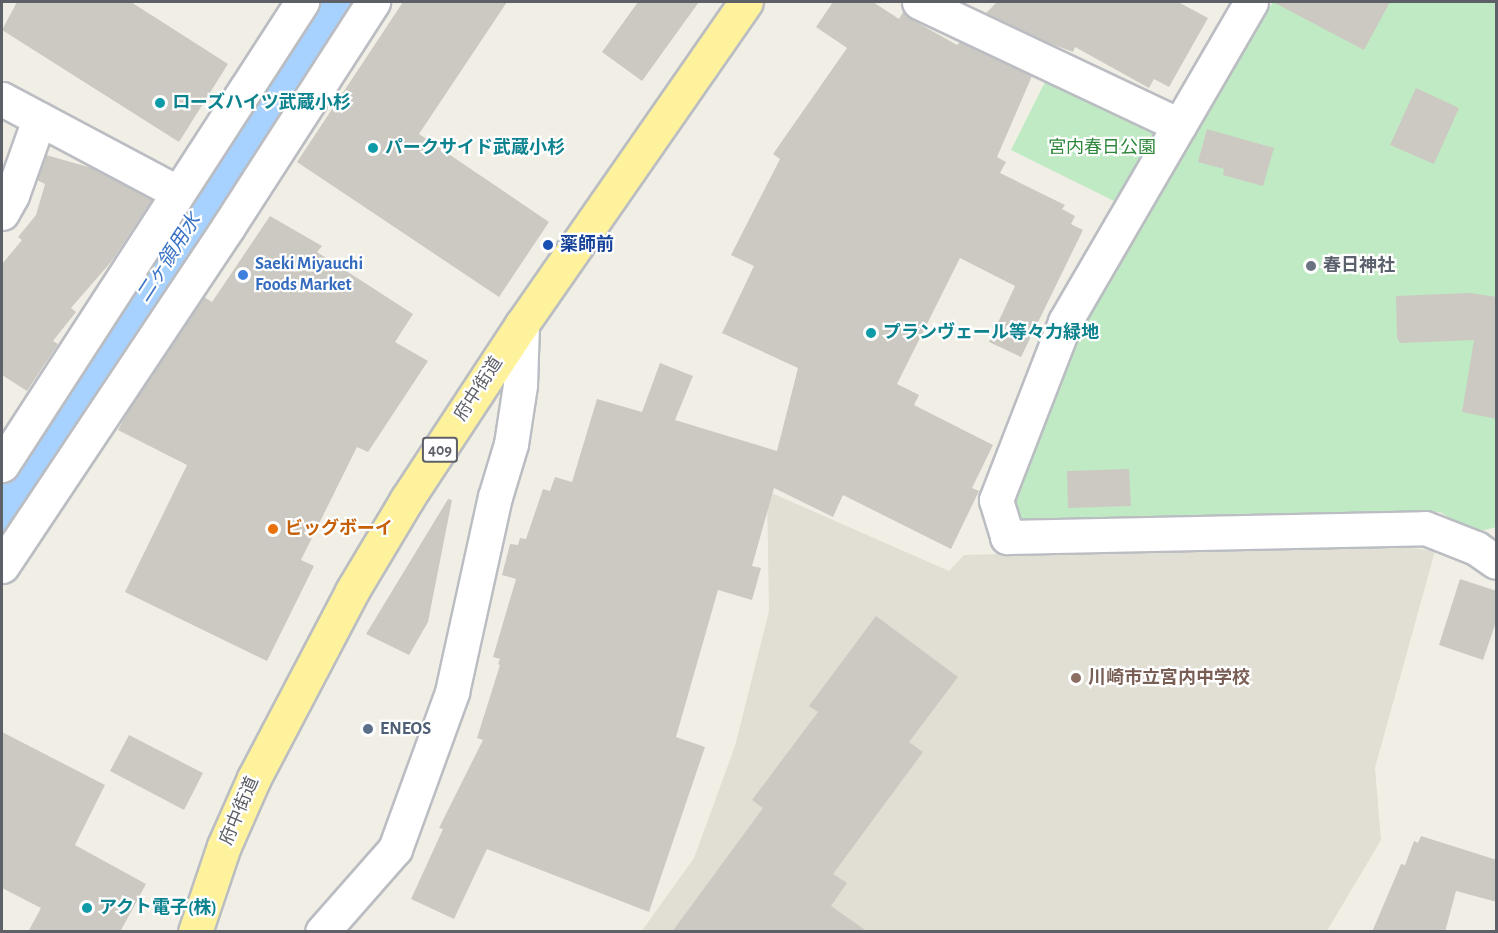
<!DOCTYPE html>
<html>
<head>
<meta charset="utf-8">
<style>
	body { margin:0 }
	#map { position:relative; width:1498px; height:933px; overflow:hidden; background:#f1efe5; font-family:"Alegreya Sans","Noto Sans JP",sans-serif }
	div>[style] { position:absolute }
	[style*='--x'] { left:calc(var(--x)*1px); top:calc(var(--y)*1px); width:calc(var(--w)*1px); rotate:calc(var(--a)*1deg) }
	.education>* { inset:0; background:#e1ded4 }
	.green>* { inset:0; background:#c0eac3 }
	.river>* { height:74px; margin:-37px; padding:0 37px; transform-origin:37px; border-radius:37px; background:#a7d1ff }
	.building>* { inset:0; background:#ccc9c2 }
	.roads { filter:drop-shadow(2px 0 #babdc2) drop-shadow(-2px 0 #babdc2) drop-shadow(0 2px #babdc2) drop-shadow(0 -2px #babdc2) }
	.minor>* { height:33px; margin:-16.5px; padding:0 16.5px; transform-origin:16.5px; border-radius:16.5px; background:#fff }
	.trunk>* { height:33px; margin:-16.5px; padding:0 16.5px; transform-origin:16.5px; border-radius:16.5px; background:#fff29d }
	.dots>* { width:16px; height:16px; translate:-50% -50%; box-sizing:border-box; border:3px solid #fff; border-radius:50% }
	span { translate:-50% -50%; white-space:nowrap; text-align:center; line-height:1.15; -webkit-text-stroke:4.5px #fff; paint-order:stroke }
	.shield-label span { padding:2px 4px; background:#fff; border:2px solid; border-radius:4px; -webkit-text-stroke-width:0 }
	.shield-label { font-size:16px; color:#5d6067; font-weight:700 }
	.culture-label { font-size:18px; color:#0d838f; font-weight:700 }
	.left { translate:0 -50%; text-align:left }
	.park-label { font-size:18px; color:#2d8639 }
	.transit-label { font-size:18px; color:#164399; font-weight:700 }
	.shop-label { font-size:18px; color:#366cbe; font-weight:700 }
	.worship-label { font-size:18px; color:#5b616d; font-weight:700 }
	.street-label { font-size:18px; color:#5d6067 }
	.food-label { font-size:18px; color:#c56008; font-weight:700 }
	.education-label { font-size:18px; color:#785e54; font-weight:700 }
	.service-label { font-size:18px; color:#4e5e75; font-weight:700 }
	.water-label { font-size:20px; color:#3b73c5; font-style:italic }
	.frame { position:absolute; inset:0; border:3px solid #5d6067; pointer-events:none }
</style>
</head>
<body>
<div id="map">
	<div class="education">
		<i style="clip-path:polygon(767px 491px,949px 571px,964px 555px,1381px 544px,1435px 551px,1375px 768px,1381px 840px,1327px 931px,641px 932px,694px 858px,735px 746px,769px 611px)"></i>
	</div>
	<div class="green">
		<i style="clip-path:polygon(1273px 2px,1496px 2px,1496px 527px,1474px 533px,1440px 512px,1021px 523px,1013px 497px,1075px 336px)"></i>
		<i style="clip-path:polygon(1048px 76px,1162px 129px,1118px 203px,1011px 150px)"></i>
	</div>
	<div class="river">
		<i style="--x:2;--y:515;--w:612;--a:-56.93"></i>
	</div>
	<div class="building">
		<i style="clip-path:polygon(17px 2px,131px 2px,228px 64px,179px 142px,2px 30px)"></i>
		<i style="clip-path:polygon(403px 2px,507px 2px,419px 134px,549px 222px,499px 297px,297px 162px)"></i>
		<i style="clip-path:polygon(638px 2px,699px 2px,642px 81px,602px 52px)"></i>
		<i style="clip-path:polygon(833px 2px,873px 2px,899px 19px,903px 12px,911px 19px,957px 45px,960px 42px,1032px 76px,997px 157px,1006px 162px,1000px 173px,1065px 205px,1062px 209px,1075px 216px,1071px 224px,1083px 230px,1021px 357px,989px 342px,1015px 286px,960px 258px,897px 384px,919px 395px,914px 405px,993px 445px,972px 488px,979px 491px,951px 549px,843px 495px,833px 517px,774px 488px,752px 566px,761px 568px,752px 600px,718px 590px,676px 737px,705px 747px,649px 912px,487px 849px,454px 919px,411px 899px,443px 829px,439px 828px,483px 740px,477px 738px,500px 665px,498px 664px,500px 659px,493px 657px,516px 579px,502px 575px,510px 544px,518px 545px,520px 538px,526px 539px,543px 489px,550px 491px,555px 477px,572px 482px,597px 399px,642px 412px,660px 363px,693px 376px,675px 420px,777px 451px,798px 368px,722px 333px,754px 266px,731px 255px,780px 159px,773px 154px,847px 48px,816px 27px)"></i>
		<i style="clip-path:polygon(997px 2px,1178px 2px,1208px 18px,1169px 87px,1154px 79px,1149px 88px,1075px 47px,1073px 52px,1049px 43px,986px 13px)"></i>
		<i style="clip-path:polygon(1273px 2px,1390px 2px,1364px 50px)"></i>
		<i style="clip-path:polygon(1416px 88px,1459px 108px,1434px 164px,1390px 145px)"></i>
		<i style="clip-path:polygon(1207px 129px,1274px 148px,1263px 186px,1223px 175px,1224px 169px,1198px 162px)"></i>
		<i style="clip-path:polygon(46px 155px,92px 168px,152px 200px,111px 262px,71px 308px,76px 312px,53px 341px,58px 344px,27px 391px,2px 375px,2px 264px,22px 240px,18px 237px,36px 215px,45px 184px,37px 180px)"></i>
		<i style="clip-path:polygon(270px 216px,322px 246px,317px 252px,413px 314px,395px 342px,428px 361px,368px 452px,357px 447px,301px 560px,314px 566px,267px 661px,125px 592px,187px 465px,118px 430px,128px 411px,204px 297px,212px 302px)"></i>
		<i style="clip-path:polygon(1470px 293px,1497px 297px,1497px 419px,1462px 412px,1474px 340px,1400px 343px,1397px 338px,1396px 296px)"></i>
		<i style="clip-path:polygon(1129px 469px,1131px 506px,1068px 508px,1067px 471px)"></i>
		<i style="clip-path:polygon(448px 499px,452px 500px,428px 622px,409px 655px,366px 634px)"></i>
		<i style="clip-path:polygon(1460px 579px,1497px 591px,1497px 619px,1483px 660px,1439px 645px)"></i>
		<i style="clip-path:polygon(876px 616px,958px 677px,909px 742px,923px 752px,833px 874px,847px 883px,831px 906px,868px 932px,672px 932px,763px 808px,752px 800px,818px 712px,809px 706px)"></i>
		<i style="clip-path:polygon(2px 732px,105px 785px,75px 845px,146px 884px,120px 932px,28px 932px,41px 908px,2px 888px)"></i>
		<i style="clip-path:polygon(129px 735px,203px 773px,184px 810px,110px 771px)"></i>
		<i style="clip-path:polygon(1421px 836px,1497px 860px,1497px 902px,1456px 891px,1445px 932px,1372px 932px,1401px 864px,1405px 865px,1414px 841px,1418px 843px)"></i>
	</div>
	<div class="roads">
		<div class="minor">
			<i style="--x:919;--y:2;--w:288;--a:25.3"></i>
			<i style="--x:1251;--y:2;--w:370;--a:120.2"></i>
			<i style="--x:1065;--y:322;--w:191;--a:111.2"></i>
			<i style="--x:996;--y:500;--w:39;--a:73"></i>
			<i style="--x:1007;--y:537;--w:418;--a:-1.2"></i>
			<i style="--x:1425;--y:528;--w:55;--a:21.4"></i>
			<i style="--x:1476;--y:548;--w:24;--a:35"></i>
			<i style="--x:2;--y:99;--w:198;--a:28"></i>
			<i style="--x:2;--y:213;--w:21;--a:-61"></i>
			<i style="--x:12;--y:195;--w:81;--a:-70.4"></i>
			<i style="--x:2;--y:465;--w:552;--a:-57.06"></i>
			<i style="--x:2;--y:566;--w:407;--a:-56.3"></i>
			<i style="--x:228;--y:227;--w:268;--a:-57.2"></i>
			<i style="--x:322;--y:932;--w:111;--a:-48.7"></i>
			<i style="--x:395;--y:849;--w:167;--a:-70"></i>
			<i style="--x:452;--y:692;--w:200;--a:-77.6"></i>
			<i style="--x:495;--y:497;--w:55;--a:-73.2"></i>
			<i style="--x:511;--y:444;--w:60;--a:-81.3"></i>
			<i style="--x:520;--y:385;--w:61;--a:-88.1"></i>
		</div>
		<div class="trunk">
			<i style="--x:195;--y:932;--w:91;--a:-71.4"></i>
			<i style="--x:224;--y:846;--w:74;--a:-66.2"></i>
			<i style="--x:254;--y:778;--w:211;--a:-62.3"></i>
			<i style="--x:352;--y:591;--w:107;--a:-59.1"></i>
			<i style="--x:407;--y:499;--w:209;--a:-56.7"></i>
			<i style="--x:522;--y:324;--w:392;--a:-55.2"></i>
		</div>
	</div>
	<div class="dots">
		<i style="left:160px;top:103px;background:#0f9aa8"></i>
		<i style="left:373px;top:148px;background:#0f9aa8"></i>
		<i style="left:548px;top:245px;background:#1a4fb4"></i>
		<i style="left:1311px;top:266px;background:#6b7280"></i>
		<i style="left:243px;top:275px;background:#3f7fe0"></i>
		<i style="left:871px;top:333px;background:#0f9aa8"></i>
		<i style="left:273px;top:529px;background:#e8710a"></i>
		<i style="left:1076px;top:678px;background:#8d6e63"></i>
		<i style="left:368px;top:729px;background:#5c6f8a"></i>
		<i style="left:87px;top:908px;background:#0f9aa8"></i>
	</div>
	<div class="shield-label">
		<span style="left:440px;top:450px">409</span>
	</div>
	<div class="culture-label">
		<span class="left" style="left:172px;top:103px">ローズハイツ武蔵小杉</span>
		<span class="left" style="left:385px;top:148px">パークサイド武蔵小杉</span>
		<span class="left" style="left:883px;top:333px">プランヴェール等々力緑地</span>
		<span class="left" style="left:99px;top:908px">アクト電子(株)</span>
	</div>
	<div class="park-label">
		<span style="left:1102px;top:148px">宮内春日公園</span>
	</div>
	<div class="transit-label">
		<span class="left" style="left:560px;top:245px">薬師前</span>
	</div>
	<div class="shop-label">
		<span class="left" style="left:255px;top:275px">Saeki Miyauchi<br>Foods Market</span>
	</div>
	<div class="worship-label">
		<span class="left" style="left:1323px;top:266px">春日神社</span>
	</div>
	<div class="street-label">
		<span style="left:479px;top:389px;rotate:-57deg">府中街道</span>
		<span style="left:240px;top:811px;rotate:-67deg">府中街道</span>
	</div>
	<div class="food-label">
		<span class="left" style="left:285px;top:529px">ビッグボーイ</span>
	</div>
	<div class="education-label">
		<span class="left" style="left:1088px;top:678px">川崎市立宮内中学校</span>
	</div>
	<div class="service-label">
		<span class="left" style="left:380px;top:729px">ENEOS</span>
	</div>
	<div class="water-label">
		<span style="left:169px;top:258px;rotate:-57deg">二ヶ領用水</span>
	</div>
	<div class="frame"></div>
</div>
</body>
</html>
